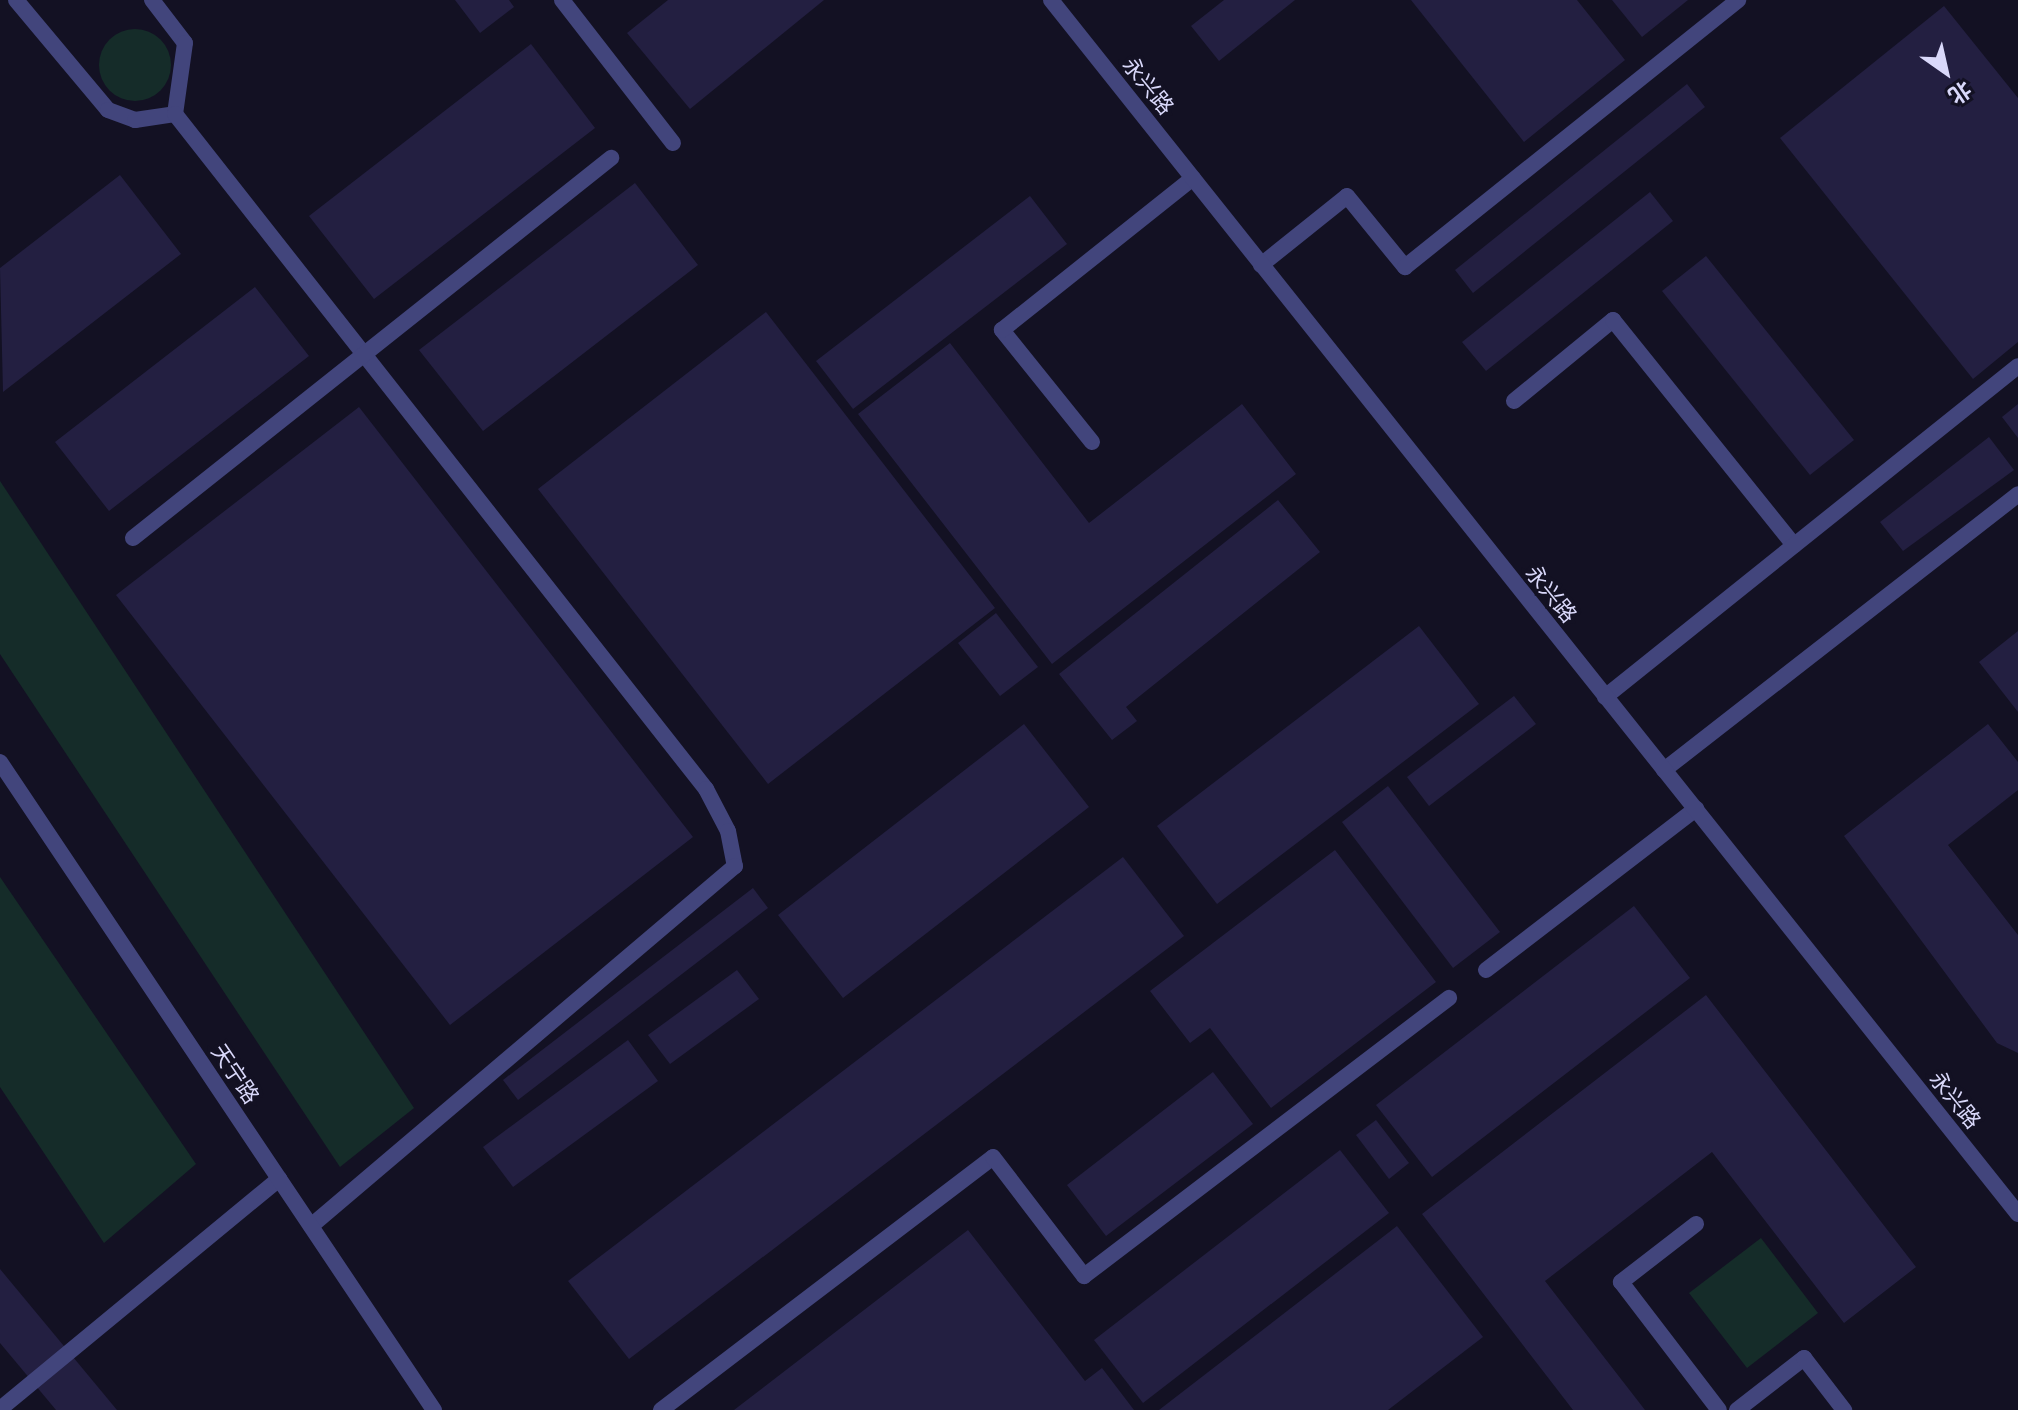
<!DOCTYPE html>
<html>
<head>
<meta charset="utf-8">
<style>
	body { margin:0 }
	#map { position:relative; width:2018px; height:1410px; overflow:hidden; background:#131123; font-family:"DejaVu Sans","Noto Sans SC",sans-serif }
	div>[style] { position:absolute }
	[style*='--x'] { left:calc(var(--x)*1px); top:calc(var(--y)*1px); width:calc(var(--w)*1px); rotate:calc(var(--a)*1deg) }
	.green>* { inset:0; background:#152c29 }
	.round { border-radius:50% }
	.building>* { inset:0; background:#231f41 }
	.service>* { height:16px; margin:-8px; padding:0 8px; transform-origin:8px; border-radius:8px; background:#42457c }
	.tertiary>* { height:16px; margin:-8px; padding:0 8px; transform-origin:8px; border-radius:8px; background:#42457c }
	span { translate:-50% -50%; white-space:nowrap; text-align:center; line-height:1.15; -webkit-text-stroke:7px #131123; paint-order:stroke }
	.street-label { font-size:22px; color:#d9d8fa }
	.north { position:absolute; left:1906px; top:32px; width:80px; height:80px; -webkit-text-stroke:6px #131123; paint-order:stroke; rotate:146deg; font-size:22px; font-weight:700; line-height:32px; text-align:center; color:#d9d8fa }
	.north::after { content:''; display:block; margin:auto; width:28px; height:36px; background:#d9d8fa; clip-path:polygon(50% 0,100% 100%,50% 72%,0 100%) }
</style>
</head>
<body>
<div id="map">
	<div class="green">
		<i class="round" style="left:99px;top:29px;width:72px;height:72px"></i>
		<i style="clip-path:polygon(0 481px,414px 1108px,340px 1167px,0 654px)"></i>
		<i style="clip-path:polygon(0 877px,196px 1164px,104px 1243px,0 1087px)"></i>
		<i style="clip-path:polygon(1761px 1238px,1818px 1313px,1747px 1368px,1689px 1293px)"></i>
	</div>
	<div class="building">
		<i style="clip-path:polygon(455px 0,509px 0,514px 7px,480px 33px)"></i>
		<i style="clip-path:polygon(668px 0,824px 0,690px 109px,627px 33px)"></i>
		<i style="clip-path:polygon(1224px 0,1295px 0,1219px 61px,1191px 26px)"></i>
		<i style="clip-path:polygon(1411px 0,1577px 0,1625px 60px,1524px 142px)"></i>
		<i style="clip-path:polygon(1612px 0,1688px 0,1642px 37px)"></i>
		<i style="clip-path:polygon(1944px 6px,2018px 98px,2018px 342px,1973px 379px,1780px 138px)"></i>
		<i style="clip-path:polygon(531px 44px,595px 128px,374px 299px,309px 216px)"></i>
		<i style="clip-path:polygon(1687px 84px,1705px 107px,1473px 293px,1455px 270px)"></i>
		<i style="clip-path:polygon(120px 175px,181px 254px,3px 392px,0 268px)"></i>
		<i style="clip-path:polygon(635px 183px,698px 265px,483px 431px,419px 350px)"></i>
		<i style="clip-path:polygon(1650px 192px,1673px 221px,1486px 371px,1462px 342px)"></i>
		<i style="clip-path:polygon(1030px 196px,1067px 244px,853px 409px,816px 361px)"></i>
		<i style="clip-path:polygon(1706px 256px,1854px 440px,1810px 475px,1662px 291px)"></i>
		<i style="clip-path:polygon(255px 287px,309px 356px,109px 511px,55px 442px)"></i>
		<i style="clip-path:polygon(766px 312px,995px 608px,768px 784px,538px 489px)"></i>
		<i style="clip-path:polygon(950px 343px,1089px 523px,1242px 404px,1296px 474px,1052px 664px,858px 414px)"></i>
		<i style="clip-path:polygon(2018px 404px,2018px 438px,2002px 417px)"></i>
		<i style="clip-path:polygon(359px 407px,693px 837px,450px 1025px,116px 595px)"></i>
		<i style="clip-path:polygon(1989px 437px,2014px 470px,1903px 551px,1880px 522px)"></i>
		<i style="clip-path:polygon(1278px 500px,1320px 552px,1126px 707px,1137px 721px,1112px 740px,1059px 674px)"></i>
		<i style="clip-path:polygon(996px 613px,1038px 667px,1000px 696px,958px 643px)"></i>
		<i style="clip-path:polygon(1419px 626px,1479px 704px,1217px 904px,1157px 826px)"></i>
		<i style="clip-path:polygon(2018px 631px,2018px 712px,1979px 662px)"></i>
		<i style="clip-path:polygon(1514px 696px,1536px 724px,1429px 806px,1407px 777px)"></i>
		<i style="clip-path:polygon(1024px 724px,1089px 807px,843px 998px,778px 915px)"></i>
		<i style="clip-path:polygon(1988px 724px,2018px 762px,2018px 790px,1948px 845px,2018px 935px,2018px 1053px,1997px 1043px,1844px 836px)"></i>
		<i style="clip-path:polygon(1388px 786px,1500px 932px,1453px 968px,1342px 822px)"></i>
		<i style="clip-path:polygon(1335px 850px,1436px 982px,1271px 1108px,1210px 1028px,1190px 1043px,1150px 991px)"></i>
		<i style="clip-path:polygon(1123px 857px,1184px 936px,629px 1359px,568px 1281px)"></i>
		<i style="clip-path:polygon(753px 888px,768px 908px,518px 1100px,503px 1080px)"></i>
		<i style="clip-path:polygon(1634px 906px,1690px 978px,1432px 1177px,1376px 1105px)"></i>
		<i style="clip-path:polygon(737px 970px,759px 999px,670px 1064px,648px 1035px)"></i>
		<i style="clip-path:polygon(1706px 995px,1916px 1267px,1844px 1323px,1712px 1152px,1545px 1281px,1645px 1410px,1573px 1410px,1422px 1214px)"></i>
		<i style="clip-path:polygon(628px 1040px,658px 1081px,513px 1187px,483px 1147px)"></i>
		<i style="clip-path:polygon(1213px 1072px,1253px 1124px,1106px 1236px,1067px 1185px)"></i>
		<i style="clip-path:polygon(1376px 1120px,1409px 1163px,1389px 1179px,1356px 1135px)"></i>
		<i style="clip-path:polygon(1340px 1150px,1389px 1213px,1143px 1403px,1094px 1340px)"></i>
		<i style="clip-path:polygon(1397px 1226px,1483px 1337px,1388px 1410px,1159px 1410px)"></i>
		<i style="clip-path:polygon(968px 1230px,1085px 1381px,1102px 1368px,1134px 1410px,734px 1410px)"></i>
		<i style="clip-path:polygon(0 1269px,117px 1410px,56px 1410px,0 1343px)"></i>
	</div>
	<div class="service">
		<i style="--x:16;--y:0;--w:143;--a:50.1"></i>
		<i style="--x:108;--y:110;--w:29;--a:20"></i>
		<i style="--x:135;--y:120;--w:40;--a:-8.5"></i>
		<i style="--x:152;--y:0;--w:54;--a:52.5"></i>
		<i style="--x:185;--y:43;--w:72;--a:98"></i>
		<i style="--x:562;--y:0;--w:181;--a:52.2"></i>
		<i style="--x:175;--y:114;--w:859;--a:51.81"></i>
		<i style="--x:706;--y:789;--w:47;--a:62.4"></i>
		<i style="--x:728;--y:831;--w:36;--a:79"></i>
		<i style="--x:735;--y:866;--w:556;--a:139.67"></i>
		<i style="--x:1261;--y:265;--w:110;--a:-38.7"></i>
		<i style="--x:1347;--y:196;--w:92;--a:50.8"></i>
		<i style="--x:1405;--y:267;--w:427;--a:-38.7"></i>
		<i style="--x:1514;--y:401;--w:128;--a:-39.3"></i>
		<i style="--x:1613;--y:320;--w:289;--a:51.2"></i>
		<i style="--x:1092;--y:442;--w:144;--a:-128.8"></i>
		<i style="--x:1002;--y:330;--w:244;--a:-38.5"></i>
		<i style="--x:133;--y:538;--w:611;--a:-38.48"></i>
		<i style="--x:1605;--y:697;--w:529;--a:-38.71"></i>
		<i style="--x:1664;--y:770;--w:449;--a:-37.9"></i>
		<i style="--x:1486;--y:970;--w:265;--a:-37.5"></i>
		<i style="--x:1696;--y:1224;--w:95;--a:142.3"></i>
		<i style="--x:1621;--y:1282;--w:161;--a:52.6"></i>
		<i style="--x:0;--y:1409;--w:362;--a:-39.5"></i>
		<i style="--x:661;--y:1410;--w:417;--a:-37.3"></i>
		<i style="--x:993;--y:1157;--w:150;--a:52.6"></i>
		<i style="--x:1084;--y:1276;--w:459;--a:-37.3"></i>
		<i style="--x:1737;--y:1410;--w:85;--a:-37.8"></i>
		<i style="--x:1804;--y:1358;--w:66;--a:52.4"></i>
	</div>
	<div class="tertiary">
		<i style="--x:1051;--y:0;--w:1552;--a:51.46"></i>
		<i style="--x:0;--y:762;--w:780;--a:56.19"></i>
	</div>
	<div class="street-label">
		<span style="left:1148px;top:86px;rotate:51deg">永兴路</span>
		<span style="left:1551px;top:594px;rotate:51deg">永兴路</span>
		<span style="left:235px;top:1074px;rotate:56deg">天宁路</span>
		<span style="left:1955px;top:1100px;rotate:51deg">永兴路</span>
	</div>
	<div class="north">北</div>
</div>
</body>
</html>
